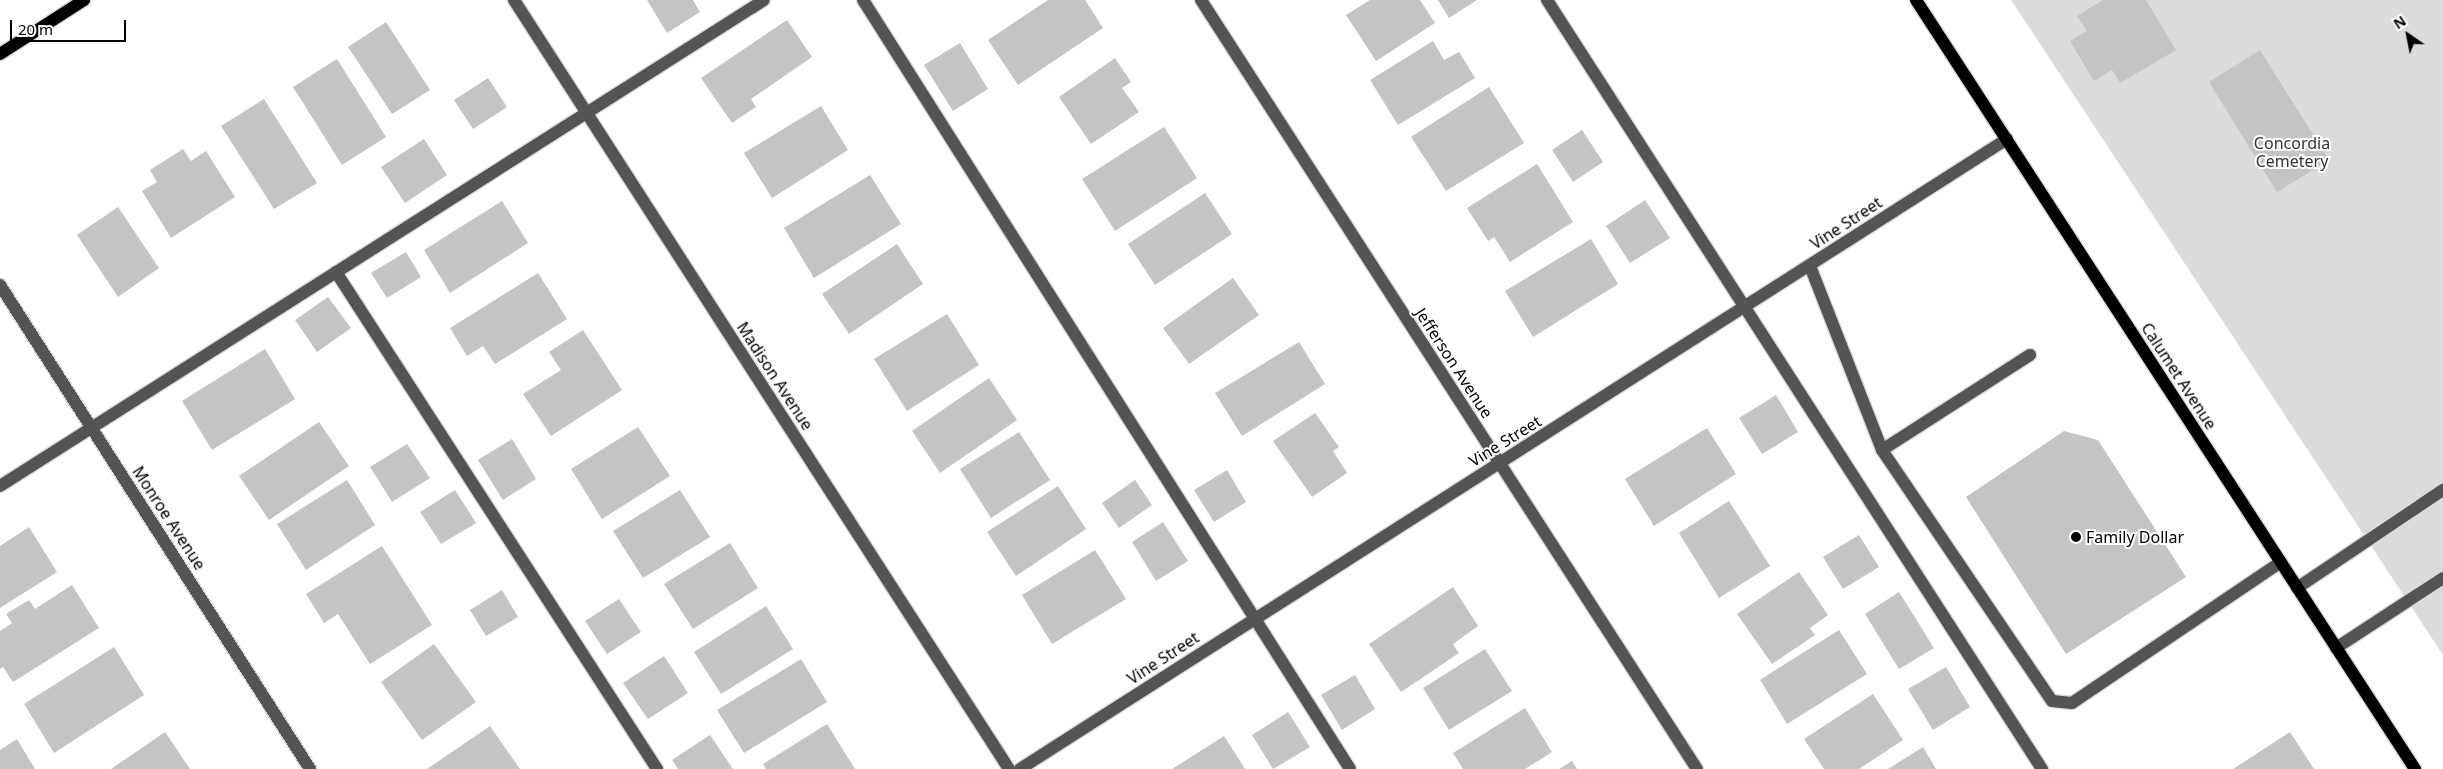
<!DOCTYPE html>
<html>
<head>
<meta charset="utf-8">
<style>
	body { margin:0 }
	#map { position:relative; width:2443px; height:769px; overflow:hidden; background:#fff; font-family:"Noto Sans",sans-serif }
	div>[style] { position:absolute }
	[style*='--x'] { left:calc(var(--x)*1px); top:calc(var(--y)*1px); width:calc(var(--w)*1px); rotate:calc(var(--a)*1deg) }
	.green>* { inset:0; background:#dbdbdb }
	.building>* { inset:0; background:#c4c4c4 }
	.roads { filter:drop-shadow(1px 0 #dbdbdb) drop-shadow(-1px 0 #dbdbdb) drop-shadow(0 1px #dbdbdb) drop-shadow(0 -1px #dbdbdb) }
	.minor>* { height:12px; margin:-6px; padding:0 6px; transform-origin:6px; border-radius:6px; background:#545454 }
	.major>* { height:12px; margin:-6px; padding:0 6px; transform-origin:6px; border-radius:6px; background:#000 }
	.dots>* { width:14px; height:14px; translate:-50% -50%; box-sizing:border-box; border:2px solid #fff; border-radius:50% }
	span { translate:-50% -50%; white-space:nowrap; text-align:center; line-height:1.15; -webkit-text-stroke:4px #fff; paint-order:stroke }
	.park-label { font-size:16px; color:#323232 }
	.street-label { font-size:16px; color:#000 }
	.poi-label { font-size:16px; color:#000 }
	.left { translate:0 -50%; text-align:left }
	.north { position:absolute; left:2383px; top:10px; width:50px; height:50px; -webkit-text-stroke:4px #fff; paint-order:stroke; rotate:327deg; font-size:14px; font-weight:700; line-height:20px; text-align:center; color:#000 }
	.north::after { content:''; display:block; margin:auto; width:18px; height:22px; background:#000; clip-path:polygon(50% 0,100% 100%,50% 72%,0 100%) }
	.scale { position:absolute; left:10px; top:20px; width:116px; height:22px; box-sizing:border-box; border:2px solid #000; border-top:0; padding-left:6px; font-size:15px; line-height:18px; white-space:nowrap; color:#000; -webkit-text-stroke:4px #fff; paint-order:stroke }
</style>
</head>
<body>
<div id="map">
	<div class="green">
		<i style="clip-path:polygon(2011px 0,2443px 0,2443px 655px)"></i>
	</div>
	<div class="building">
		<i style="clip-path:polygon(647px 0,693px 0,700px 12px,667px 33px)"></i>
		<i style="clip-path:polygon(1048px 0,1085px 0,1103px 28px,1018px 85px,988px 40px)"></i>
		<i style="clip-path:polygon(1370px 0,1420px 0,1435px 23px,1376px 61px,1346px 15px)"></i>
		<i style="clip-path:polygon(1438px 0,1477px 0,1449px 18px)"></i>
		<i style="clip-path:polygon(2103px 0,2146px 0,2176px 50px,2120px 83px,2112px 70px,2094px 81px,2070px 41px,2087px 31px,2077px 16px)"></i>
		<i style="clip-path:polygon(787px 20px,812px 57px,751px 99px,756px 107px,732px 123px,701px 78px)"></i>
		<i style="clip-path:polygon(386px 22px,430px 90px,392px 114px,348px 47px)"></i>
		<i style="clip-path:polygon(1433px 41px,1444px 60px,1459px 52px,1475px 78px,1398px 125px,1370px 80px)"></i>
		<i style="clip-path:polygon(960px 43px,988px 89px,953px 111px,924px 65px)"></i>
		<i style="clip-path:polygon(2260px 50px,2329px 160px,2277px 192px,2209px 82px)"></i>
		<i style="clip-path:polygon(1115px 58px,1131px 82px,1122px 88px,1139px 112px,1091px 144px,1059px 97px)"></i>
		<i style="clip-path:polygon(337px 59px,386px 137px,342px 165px,293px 87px)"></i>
		<i style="clip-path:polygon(488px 78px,507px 107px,473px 129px,454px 100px)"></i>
		<i style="clip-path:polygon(1489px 87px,1524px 143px,1446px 191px,1411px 137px)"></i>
		<i style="clip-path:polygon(264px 99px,317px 183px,274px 209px,221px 126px)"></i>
		<i style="clip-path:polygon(821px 106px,848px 150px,772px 198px,744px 153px)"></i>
		<i style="clip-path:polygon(1164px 127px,1197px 178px,1115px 231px,1082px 179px)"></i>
		<i style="clip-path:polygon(1582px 130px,1603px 162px,1573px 182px,1552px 150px)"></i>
		<i style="clip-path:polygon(424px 139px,447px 175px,405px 203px,381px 167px)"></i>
		<i style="clip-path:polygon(183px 149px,191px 161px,206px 151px,235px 197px,171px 238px,142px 191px,157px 182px,150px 170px)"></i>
		<i style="clip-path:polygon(1537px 164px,1573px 222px,1510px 262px,1494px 237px,1488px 241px,1467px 208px)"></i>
		<i style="clip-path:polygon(870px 175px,901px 224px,814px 278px,784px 228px)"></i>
		<i style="clip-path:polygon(1205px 193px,1232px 234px,1155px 285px,1128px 244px)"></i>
		<i style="clip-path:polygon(1645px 200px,1670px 238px,1630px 263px,1606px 226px)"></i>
		<i style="clip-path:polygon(502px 201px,528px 243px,450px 293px,424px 250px)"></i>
		<i style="clip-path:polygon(118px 207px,159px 268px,118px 297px,77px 235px)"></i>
		<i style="clip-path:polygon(1591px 239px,1618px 284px,1533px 337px,1505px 291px)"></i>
		<i style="clip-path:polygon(897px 244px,923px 284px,849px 334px,822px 294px)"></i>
		<i style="clip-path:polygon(406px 252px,421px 277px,387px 298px,371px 273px)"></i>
		<i style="clip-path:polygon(538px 273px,567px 319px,495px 364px,483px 346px,467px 356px,450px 328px)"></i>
		<i style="clip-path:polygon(1233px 278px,1259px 315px,1189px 364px,1163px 328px)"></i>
		<i style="clip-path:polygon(328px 297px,351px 328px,317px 352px,295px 320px)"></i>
		<i style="clip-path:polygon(947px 314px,979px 365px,907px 411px,874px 359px)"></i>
		<i style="clip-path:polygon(583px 330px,622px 390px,551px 436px,523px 394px,561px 370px,549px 352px)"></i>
		<i style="clip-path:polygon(1299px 342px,1325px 384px,1242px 436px,1215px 393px)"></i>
		<i style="clip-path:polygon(265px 349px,295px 399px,212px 450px,182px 401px)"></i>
		<i style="clip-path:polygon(989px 378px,1017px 420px,940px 473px,912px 431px)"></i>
		<i style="clip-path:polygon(1776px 395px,1798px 432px,1762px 454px,1739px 418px)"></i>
		<i style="clip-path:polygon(1315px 413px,1339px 447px,1333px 451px,1347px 473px,1312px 497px,1273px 441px)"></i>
		<i style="clip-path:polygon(319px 422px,349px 466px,269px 520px,239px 476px)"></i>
		<i style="clip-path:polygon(638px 427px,670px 476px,602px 519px,571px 469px)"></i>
		<i style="clip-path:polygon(1707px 428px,1736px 474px,1654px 526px,1625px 479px)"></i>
		<i style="clip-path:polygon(2064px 431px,2098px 440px,2186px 577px,2066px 654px,1966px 497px)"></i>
		<i style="clip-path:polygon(1019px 432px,1050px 480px,991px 518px,960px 469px)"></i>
		<i style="clip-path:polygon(512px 439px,536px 479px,503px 500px,478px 460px)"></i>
		<i style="clip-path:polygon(407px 444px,430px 478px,392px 502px,370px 467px)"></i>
		<i style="clip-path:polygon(1227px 470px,1246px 502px,1214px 522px,1194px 490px)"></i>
		<i style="clip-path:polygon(347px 480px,375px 525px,306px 570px,277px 524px)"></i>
		<i style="clip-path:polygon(1135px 480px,1152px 505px,1119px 528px,1102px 503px)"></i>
		<i style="clip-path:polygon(1058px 486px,1086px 529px,1016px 576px,987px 532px)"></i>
		<i style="clip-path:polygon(455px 490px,476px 523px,441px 544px,420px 512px)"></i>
		<i style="clip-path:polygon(680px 490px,710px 537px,643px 578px,613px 531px)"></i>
		<i style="clip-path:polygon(1729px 501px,1770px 566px,1719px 598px,1679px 533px)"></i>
		<i style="clip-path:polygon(1163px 522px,1188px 561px,1156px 581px,1132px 542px)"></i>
		<i style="clip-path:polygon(29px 527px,57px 572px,0 608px,0 546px)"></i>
		<i style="clip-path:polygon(1859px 535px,1879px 567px,1843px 589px,1823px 557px)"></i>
		<i style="clip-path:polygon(730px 543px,758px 588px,693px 629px,664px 584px)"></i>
		<i style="clip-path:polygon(382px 546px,432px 625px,370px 664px,338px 614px,324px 623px,306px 594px)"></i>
		<i style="clip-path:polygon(1095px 550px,1126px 599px,1052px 644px,1022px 595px)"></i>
		<i style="clip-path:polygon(1799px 572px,1828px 615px,1810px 628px,1815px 635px,1772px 664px,1737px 614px)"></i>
		<i style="clip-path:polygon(72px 585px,99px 628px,13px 682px,3px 667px,0 669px,0 631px,12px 623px,6px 614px,29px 600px,35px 609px)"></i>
		<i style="clip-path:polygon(1453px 587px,1478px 626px,1453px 644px,1459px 653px,1401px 692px,1369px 644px)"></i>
		<i style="clip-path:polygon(502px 590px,518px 617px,486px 636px,470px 610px)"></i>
		<i style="clip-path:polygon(1899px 592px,1934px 648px,1899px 669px,1865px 614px)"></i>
		<i style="clip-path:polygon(619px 599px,641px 632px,607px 654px,585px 621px)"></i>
		<i style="clip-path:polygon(766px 606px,793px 649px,721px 694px,694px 652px)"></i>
		<i style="clip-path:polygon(1839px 630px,1867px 674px,1787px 724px,1760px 680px)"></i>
		<i style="clip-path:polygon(434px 644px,476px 702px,422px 740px,381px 682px)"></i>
		<i style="clip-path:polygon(114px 647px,144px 695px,54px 753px,24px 704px)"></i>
		<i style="clip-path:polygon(1485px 649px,1512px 691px,1449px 730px,1423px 688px)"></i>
		<i style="clip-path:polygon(664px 656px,688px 693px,648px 719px,623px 683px)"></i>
		<i style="clip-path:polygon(801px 659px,827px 702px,744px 753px,717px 710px)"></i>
		<i style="clip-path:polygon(1946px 667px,1970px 707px,1933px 730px,1908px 689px)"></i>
		<i style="clip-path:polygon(1355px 675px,1375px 709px,1342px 730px,1321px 695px)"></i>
		<i style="clip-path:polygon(1873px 694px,1903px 740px,1859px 769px,1824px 769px,1804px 739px)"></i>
		<i style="clip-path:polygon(1525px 708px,1552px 752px,1525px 769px,1463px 769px,1453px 753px)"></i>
		<i style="clip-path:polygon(1288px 712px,1310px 747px,1273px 769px,1252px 735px)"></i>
		<i style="clip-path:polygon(827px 724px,855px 769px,766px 769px,763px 764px)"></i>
		<i style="clip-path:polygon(490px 726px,520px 769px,427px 769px)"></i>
		<i style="clip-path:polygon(165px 732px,190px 769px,111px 769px)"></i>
		<i style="clip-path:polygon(2290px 732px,2314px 769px,2233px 769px)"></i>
		<i style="clip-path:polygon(710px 735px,733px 769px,678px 769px,672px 760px)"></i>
		<i style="clip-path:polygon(1224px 736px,1245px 769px,1172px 769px)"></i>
		<i style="clip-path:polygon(17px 739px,35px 769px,0 769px,0 750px)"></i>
		<i style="clip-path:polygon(1923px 747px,1936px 769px,1888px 769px)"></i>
		<i style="clip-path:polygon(1572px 761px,1577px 769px,1559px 769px)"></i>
	</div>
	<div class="roads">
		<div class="minor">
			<i style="--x:514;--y:0;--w:915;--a:57.23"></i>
			<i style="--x:863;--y:0;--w:910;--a:57.65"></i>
			<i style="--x:1201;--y:0;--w:915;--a:57.18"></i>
			<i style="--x:1547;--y:0;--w:915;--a:57.23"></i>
			<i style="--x:1810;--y:266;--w:198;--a:68.6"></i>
			<i style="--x:1882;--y:450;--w:303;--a:55.9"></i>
			<i style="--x:2052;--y:701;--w:20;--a:6"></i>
			<i style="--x:2072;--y:703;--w:252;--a:-34"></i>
			<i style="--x:336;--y:272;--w:592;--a:57.14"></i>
			<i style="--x:0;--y:285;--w:575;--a:57.36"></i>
			<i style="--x:1882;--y:450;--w:176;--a:-32.7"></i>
			<i style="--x:0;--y:486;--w:905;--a:-32.46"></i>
			<i style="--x:2297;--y:588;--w:176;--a:-33.9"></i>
			<i style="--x:2336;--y:648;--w:128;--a:-33.2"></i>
			<i style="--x:1020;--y:769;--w:1171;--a:-32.55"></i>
		</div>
		<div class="major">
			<i style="--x:1916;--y:0;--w:917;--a:57.02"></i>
			<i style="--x:0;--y:54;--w:100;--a:-32.7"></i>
		</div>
	</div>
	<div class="dots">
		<i style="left:2076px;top:537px;background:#000"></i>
	</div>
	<div class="park-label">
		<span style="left:2292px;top:152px">Concordia<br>Cemetery</span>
	</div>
	<div class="street-label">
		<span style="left:1846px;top:223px;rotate:-33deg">Vine Street</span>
		<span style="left:1454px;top:363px;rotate:57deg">Jefferson Avenue</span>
		<span style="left:775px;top:376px;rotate:57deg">Madison Avenue</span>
		<span style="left:2179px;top:376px;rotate:57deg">Calumet Avenue</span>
		<span style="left:1505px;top:441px;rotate:-32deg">Vine Street</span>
		<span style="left:169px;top:518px;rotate:57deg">Monroe Avenue</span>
		<span style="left:1163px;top:658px;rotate:-33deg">Vine Street</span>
	</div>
	<div class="poi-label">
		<span class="left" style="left:2086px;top:537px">Family Dollar</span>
	</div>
	<div class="north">N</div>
	<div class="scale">20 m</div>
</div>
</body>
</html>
